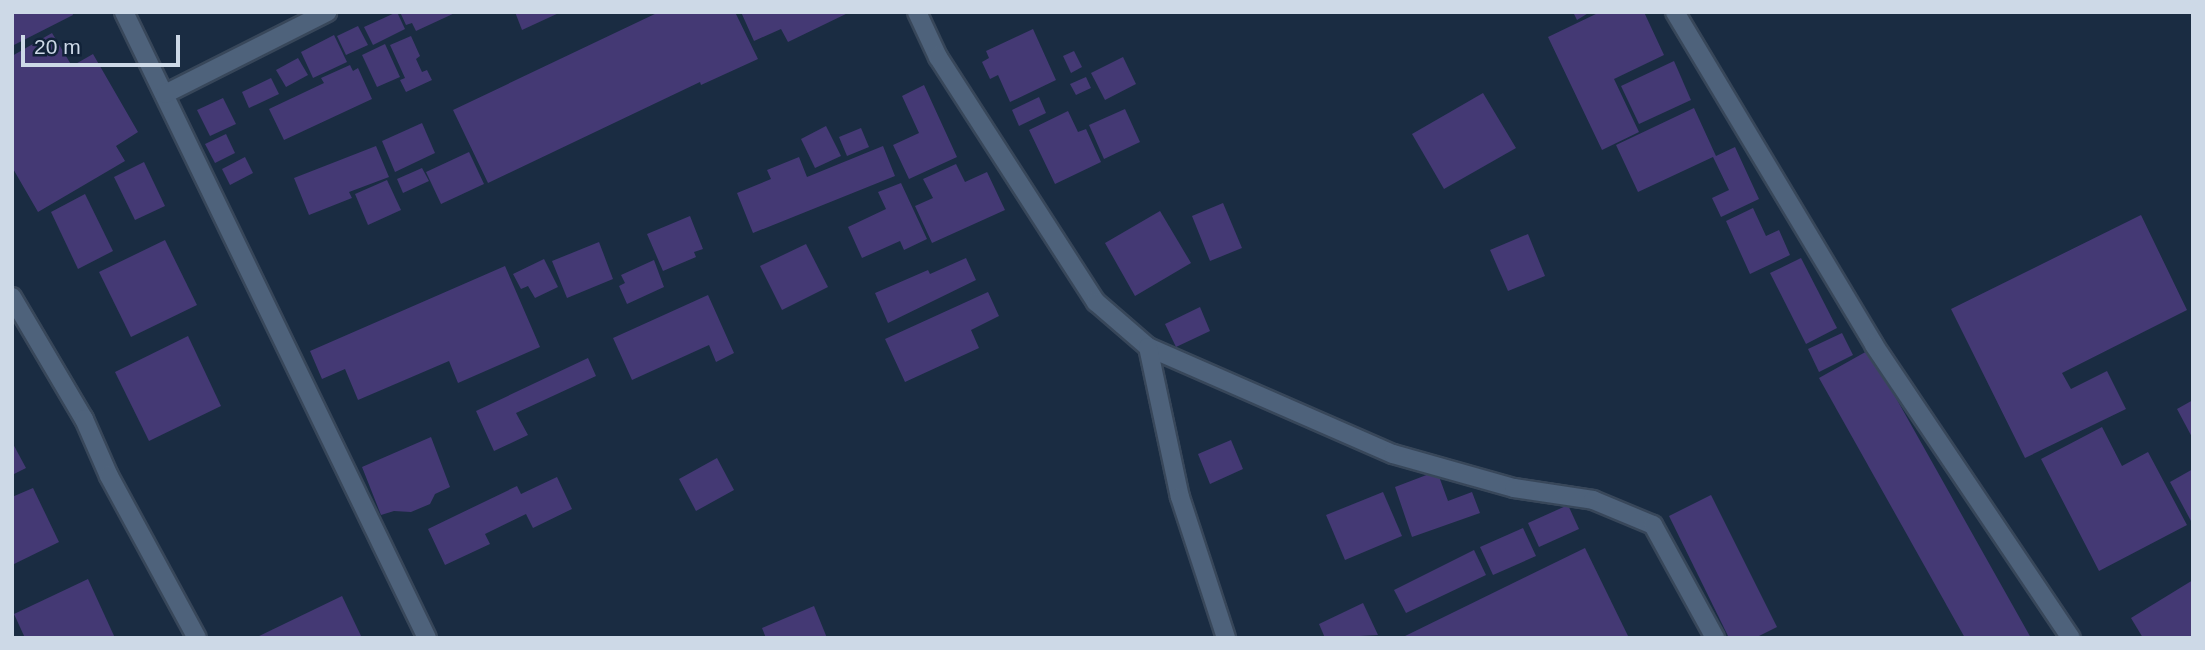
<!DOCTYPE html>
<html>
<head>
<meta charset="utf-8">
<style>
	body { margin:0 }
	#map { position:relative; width:2205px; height:650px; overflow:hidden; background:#1a2c42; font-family:Helvetica,sans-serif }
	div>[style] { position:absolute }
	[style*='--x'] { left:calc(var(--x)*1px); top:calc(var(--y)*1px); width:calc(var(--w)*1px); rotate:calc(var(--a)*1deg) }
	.building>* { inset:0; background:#443974 }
	.roads { filter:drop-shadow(2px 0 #38475a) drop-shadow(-2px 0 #38475a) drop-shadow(0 2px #38475a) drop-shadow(0 -2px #38475a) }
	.lane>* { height:18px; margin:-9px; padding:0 9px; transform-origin:9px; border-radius:9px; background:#4e627b }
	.street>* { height:18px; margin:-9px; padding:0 9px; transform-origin:9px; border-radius:9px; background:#4e627b }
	span { translate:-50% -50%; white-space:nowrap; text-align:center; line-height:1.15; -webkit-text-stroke:6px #112238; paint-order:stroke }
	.frame { position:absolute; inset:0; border:14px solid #cdd9e7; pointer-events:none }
	.scale { position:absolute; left:21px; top:35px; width:159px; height:32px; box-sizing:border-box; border:4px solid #cdd9e7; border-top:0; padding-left:9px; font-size:21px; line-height:24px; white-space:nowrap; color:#cdd9e7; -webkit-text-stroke:5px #112238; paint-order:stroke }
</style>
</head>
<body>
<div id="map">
	<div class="building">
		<i style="clip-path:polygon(12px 12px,72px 12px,73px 15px,12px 46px)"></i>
		<i style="clip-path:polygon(397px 12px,405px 29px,373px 45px,364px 27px)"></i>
		<i style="clip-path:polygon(400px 12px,457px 12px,416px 31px,412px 23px,406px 25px)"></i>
		<i style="clip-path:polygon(515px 12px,561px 12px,522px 30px)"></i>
		<i style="clip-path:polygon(659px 12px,735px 12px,758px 59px,701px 85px,700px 82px,488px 183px,453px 110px)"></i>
		<i style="clip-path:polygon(741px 12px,850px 12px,788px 42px,781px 29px,754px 41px)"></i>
		<i style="clip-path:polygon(1573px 12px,1590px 12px,1577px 20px)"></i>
		<i style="clip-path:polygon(1600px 12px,1644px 12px,1664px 55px,1614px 79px,1639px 132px,1602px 150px,1548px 37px)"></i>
		<i style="clip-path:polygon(358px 26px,368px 45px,346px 55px,337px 36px)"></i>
		<i style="clip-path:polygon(1033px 29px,1056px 80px,1010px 102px,998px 75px,990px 79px,982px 62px,989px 58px,986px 51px)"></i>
		<i style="clip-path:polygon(52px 33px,72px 66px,93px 54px,138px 132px,116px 146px,125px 161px,38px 212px,12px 167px,12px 56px)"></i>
		<i style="clip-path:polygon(334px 35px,347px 62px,313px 78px,301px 52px)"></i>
		<i style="clip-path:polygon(411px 36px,420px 56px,416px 59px,422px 72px,427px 70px,432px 80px,406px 92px,400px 80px,405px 78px,390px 45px)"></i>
		<i style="clip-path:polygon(385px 44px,400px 77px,377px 87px,362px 55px)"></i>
		<i style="clip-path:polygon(1074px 51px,1082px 67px,1071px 73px,1063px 56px)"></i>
		<i style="clip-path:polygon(1123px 57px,1136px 84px,1105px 100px,1091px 73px)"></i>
		<i style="clip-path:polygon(298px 58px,308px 75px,286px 87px,276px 70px)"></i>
		<i style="clip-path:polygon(1674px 61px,1691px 100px,1639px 124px,1621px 86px)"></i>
		<i style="clip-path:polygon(350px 65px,353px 71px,358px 68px,372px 99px,284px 140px,269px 109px,324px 83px,321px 78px)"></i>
		<i style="clip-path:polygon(1086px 77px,1091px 88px,1076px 95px,1070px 84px)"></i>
		<i style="clip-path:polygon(271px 78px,279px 94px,249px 108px,242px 92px)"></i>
		<i style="clip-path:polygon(924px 85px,957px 157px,909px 179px,893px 145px,919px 133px,902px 96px)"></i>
		<i style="clip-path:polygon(1483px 93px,1516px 148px,1444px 189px,1412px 134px)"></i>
		<i style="clip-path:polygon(1039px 97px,1046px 113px,1019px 126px,1012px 110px)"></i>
		<i style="clip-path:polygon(223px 98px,236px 124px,210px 136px,197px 110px)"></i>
		<i style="clip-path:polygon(1694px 108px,1716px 156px,1735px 147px,1759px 199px,1721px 217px,1712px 198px,1729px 190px,1713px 157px,1638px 192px,1616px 145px)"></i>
		<i style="clip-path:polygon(1125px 109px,1140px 142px,1104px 159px,1089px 125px)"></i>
		<i style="clip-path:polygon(1068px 111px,1078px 132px,1086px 129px,1101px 162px,1055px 184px,1029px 130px)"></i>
		<i style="clip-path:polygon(422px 123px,435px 153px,395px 172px,382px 141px)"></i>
		<i style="clip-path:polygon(826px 126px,841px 156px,815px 168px,801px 139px)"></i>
		<i style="clip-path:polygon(861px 128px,869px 147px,847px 156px,839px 137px)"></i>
		<i style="clip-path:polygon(226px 134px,235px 153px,215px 163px,205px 144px)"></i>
		<i style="clip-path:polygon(376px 146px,389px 177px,349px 192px,352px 198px,309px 215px,294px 178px)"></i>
		<i style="clip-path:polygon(883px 146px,895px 176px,753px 233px,737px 193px,771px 179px,767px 170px,799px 157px,807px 177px)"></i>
		<i style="clip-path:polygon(469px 152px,484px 184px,441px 204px,426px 172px)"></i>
		<i style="clip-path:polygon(245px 157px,253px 173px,230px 185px,222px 169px)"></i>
		<i style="clip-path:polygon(144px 162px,165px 206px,135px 220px,114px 177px)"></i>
		<i style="clip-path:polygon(956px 164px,965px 182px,987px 172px,1005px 210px,932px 243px,915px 206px,933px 198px,923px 179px)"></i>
		<i style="clip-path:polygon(422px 168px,429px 181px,403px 193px,397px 179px)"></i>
		<i style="clip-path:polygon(387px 180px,401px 210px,368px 225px,355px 194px)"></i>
		<i style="clip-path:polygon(901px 183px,927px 239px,904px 250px,900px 241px,862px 258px,848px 227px,886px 209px,878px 192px)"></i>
		<i style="clip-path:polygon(85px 194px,113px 251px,78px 269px,51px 212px)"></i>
		<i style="clip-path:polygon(1223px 203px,1242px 248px,1210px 261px,1192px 216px)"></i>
		<i style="clip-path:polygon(1753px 208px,1766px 236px,1779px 230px,1790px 255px,1750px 274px,1726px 221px)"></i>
		<i style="clip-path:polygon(1160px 211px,1191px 263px,1135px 296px,1105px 243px)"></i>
		<i style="clip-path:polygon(2141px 215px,2187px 310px,2062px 373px,2071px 389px,2107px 371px,2126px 409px,2025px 458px,1951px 309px)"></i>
		<i style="clip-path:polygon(690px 216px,703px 249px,694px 252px,696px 257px,663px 271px,647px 234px)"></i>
		<i style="clip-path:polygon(1528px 234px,1545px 276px,1508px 291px,1490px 250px)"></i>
		<i style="clip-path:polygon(165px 240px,197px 305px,131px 337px,99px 272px)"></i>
		<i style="clip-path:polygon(599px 242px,613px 279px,567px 298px,552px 261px)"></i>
		<i style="clip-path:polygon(806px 244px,828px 287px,782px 310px,760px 266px)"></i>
		<i style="clip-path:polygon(966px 258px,976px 280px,888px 323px,875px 293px,928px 270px,930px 274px)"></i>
		<i style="clip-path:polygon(1801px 258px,1837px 328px,1806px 344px,1770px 273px)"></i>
		<i style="clip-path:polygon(544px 259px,558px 287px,535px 298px,528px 286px,521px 289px,513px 274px)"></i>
		<i style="clip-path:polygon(654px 260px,664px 287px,627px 304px,619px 286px,625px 283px,621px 275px)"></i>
		<i style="clip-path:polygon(505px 266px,540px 347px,458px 383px,449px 361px,358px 400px,345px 369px,322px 379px,310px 351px)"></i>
		<i style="clip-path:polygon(988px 292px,999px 316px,971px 330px,979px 348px,905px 382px,885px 339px)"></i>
		<i style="clip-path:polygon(708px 295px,734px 353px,716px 362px,709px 345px,632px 380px,613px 338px)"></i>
		<i style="clip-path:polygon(1200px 307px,1210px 331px,1176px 347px,1165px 324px)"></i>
		<i style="clip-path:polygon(1842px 333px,1853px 355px,1819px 372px,1808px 349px)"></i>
		<i style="clip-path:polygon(188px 336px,221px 406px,149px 441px,115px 372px)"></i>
		<i style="clip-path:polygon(1869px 350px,2031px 638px,1965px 638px,1819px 378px)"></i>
		<i style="clip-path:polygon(588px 358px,596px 376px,516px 413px,528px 435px,494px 451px,476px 411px)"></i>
		<i style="clip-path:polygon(2193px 400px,2193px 439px,2177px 409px)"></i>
		<i style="clip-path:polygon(2102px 427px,2122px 466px,2148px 452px,2187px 525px,2099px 571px,2041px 459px)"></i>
		<i style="clip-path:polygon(431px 437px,450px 487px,435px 494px,430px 504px,411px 512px,394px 511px,381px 515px,362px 467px)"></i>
		<i style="clip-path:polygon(1231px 440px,1243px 469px,1210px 484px,1198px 454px)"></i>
		<i style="clip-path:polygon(12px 442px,26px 468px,12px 475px)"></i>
		<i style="clip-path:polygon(717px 458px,734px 490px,696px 511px,679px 479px)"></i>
		<i style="clip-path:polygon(2193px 469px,2193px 520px,2191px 521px,2170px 482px)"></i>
		<i style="clip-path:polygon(1437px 471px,1448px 501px,1472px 492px,1480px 513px,1412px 537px,1395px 487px)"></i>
		<i style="clip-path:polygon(557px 477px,572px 509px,533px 528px,526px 514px,485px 534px,490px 544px,445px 565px,428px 529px,517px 486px,521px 494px)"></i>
		<i style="clip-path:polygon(33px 488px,59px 542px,12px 565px,12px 497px)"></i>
		<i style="clip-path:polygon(1383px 492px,1402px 536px,1345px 560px,1326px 515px)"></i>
		<i style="clip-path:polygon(1711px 495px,1777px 627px,1755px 638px,1729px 638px,1669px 516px)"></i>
		<i style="clip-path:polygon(1568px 505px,1579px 529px,1539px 547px,1528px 523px)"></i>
		<i style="clip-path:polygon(1523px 528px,1536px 556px,1493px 575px,1480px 547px)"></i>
		<i style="clip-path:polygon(1585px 548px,1629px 638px,1401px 638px)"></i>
		<i style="clip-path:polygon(1474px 550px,1486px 575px,1406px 613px,1394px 590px)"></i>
		<i style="clip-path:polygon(88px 579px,115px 638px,25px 638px,14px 614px)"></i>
		<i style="clip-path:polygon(2193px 580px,2193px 638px,2143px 638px,2131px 618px)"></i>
		<i style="clip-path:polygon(342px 596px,362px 638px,255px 638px)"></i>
		<i style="clip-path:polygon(1363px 603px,1378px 635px,1325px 638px,1319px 624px)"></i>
		<i style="clip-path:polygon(814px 606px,827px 638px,766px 638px,762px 628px)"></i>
	</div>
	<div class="roads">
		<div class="lane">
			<i style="--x:124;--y:12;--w:695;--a:64.17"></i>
			<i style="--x:917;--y:12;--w:50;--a:65"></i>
			<i style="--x:938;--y:57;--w:292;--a:57.2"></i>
			<i style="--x:1096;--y:302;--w:69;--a:40.9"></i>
			<i style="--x:1148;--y:347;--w:267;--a:23.6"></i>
			<i style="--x:1393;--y:454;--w:126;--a:15.7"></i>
			<i style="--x:1514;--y:488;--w:80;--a:8.6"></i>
			<i style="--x:1593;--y:500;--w:65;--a:22.6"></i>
			<i style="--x:1653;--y:525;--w:129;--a:61.2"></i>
			<i style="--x:165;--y:94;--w:182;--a:-26.8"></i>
			<i style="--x:1148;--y:347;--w:153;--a:78"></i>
			<i style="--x:1180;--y:497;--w:148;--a:71.9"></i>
		</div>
		<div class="street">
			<i style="--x:1675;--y:12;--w:388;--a:59.1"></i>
			<i style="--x:1874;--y:345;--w:353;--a:56.1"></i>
			<i style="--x:12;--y:297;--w:142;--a:59.5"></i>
			<i style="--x:84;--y:419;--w:62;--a:66.3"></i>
			<i style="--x:109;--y:476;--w:184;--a:61.5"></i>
		</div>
	</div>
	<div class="frame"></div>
	<div class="scale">20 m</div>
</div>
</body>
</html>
